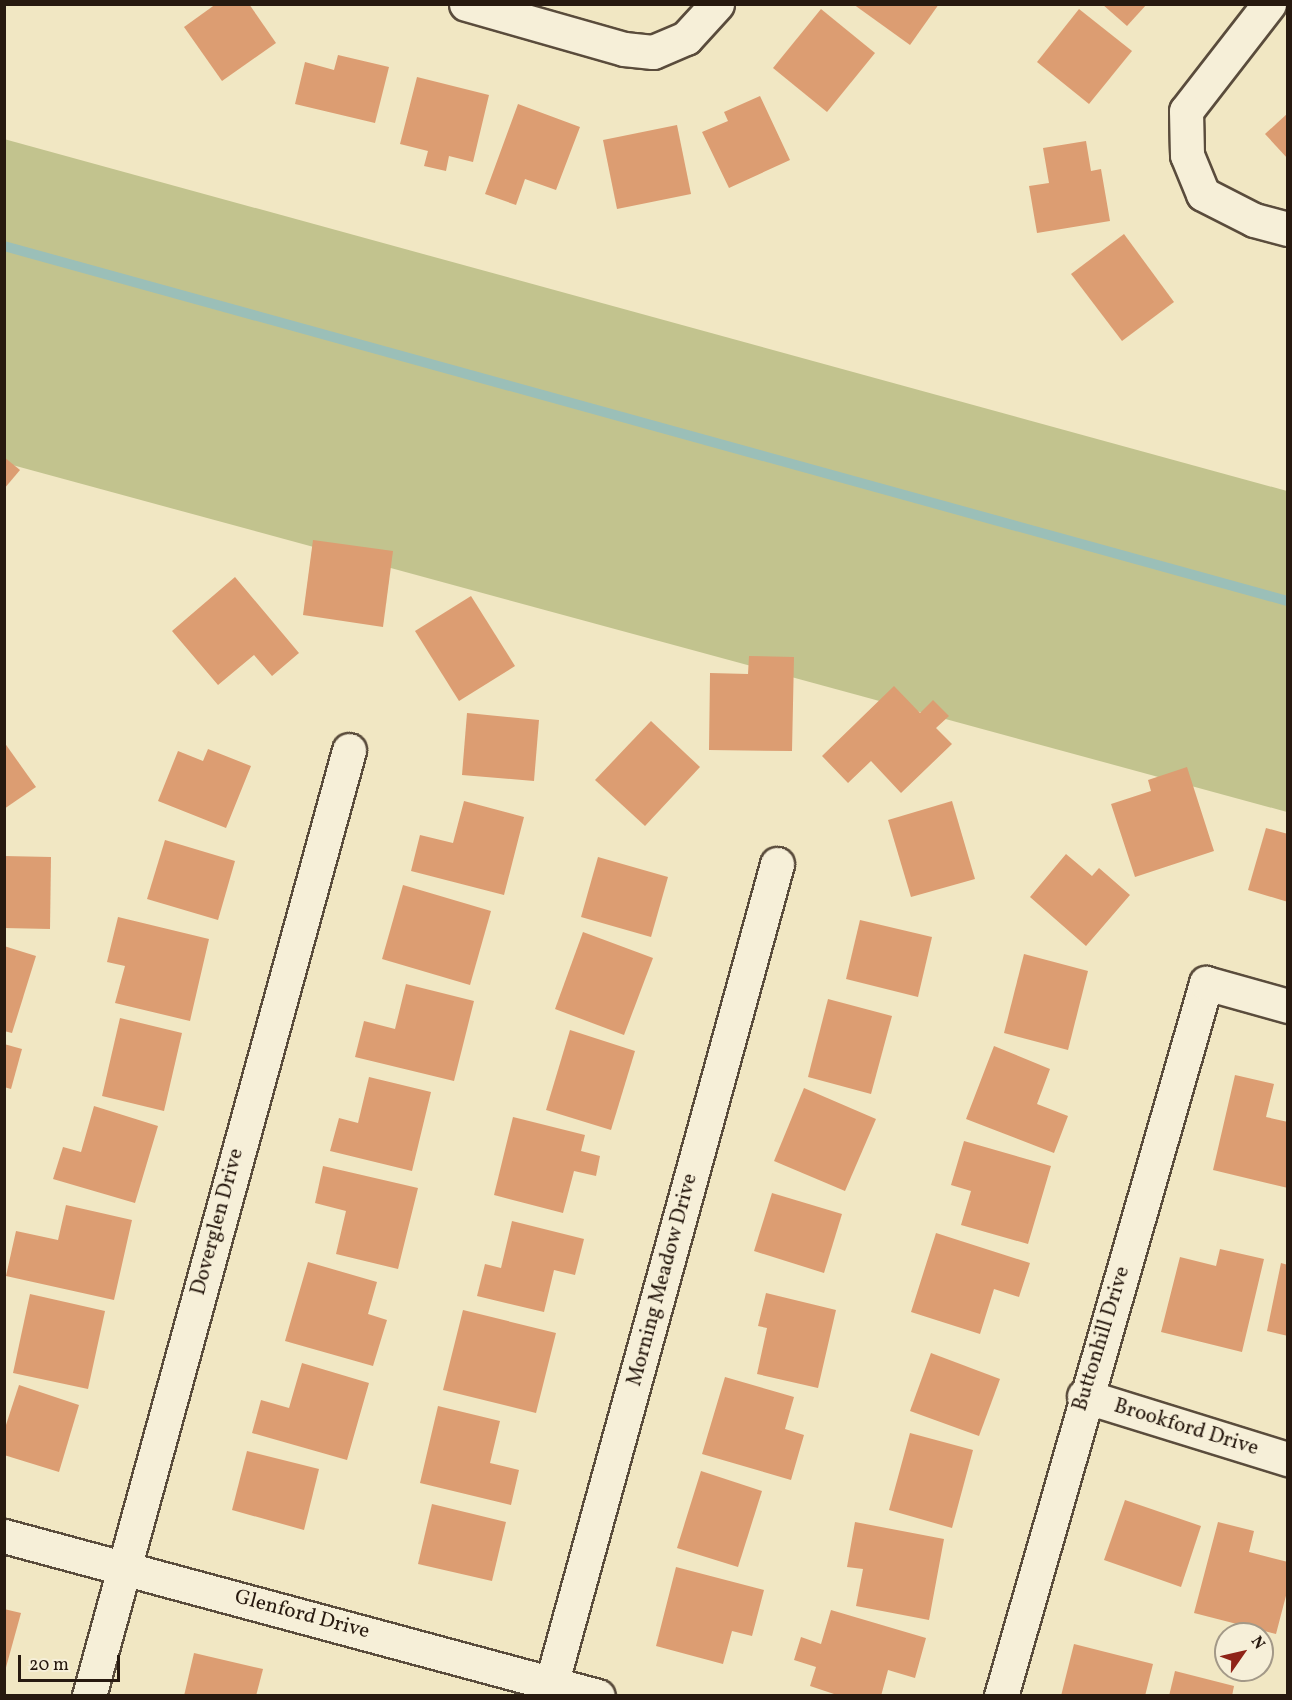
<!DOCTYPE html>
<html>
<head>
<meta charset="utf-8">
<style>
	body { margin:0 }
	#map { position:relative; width:1292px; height:1700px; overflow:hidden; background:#f1e7c3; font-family:Vollkorn,serif }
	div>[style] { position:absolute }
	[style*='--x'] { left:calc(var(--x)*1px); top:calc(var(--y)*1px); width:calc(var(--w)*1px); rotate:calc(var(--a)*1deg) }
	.green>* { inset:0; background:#c2c38e }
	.stream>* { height:10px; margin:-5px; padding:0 5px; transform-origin:5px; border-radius:5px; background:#9bbfb8 }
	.building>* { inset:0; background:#dc9d72 }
	.roads { filter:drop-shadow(2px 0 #5a4c3c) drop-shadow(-2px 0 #5a4c3c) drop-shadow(0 2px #5a4c3c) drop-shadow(0 -2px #5a4c3c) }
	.minor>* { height:33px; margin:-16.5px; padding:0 16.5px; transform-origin:16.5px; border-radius:16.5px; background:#f6efd8 }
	span { translate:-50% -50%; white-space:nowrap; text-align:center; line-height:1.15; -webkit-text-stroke:4.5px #f6efd8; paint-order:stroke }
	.street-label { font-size:21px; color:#27190f }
	.frame { position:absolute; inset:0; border:6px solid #27190f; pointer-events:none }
	.north { position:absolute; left:1214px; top:1622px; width:60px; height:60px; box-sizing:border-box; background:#f6efd8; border:2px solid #a39988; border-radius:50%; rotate:56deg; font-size:16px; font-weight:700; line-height:24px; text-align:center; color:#27190f }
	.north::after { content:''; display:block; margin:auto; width:21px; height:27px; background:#8f2418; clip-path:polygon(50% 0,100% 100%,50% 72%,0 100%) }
	.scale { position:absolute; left:18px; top:1655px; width:102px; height:27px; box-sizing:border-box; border:3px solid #27190f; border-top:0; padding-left:8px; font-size:18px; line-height:21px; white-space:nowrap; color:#27190f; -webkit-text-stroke:4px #f6efd8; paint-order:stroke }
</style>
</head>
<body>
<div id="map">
	<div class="green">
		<i style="clip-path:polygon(4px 139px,1287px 491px,1287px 812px,5px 463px)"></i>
	</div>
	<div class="stream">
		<i style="--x:4;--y:246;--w:1332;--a:15.46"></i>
	</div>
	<div class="building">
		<i style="clip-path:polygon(216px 4px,249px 4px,276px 43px,222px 81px,184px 27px)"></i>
		<i style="clip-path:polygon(853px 4px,939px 4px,910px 45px)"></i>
		<i style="clip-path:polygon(1102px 4px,1147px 4px,1127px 26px)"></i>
		<i style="clip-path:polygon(821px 9px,875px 53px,827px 112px,773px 68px)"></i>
		<i style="clip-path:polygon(1079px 9px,1132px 51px,1089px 104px,1037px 62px)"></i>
		<i style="clip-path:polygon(338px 55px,389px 67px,375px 123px,295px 104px,305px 62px,334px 70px)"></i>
		<i style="clip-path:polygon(417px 77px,489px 95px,473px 162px,449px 156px,446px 171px,424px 166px,428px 151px,400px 144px)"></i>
		<i style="clip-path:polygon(760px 96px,790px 160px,729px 188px,702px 132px,728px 121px,724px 112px)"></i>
		<i style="clip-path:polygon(518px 104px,580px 127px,556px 190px,525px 179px,516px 205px,485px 194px)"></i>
		<i style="clip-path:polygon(1288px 113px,1288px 159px,1265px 134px)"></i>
		<i style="clip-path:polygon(677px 125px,691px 194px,617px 209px,603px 140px)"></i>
		<i style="clip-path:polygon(1086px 141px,1091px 171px,1101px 169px,1110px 221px,1037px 233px,1029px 186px,1049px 183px,1043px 148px)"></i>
		<i style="clip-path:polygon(1124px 234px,1174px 302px,1122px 341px,1071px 274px)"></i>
		<i style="clip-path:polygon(4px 457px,20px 470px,4px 489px)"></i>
		<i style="clip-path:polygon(313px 540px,393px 551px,383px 627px,303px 615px)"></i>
		<i style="clip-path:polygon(235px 577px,299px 653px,272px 676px,254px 655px,218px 685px,172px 631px)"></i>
		<i style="clip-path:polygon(471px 596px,515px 666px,459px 701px,415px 631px)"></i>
		<i style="clip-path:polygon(749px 656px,794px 657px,792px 751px,709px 750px,710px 673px,748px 674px)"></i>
		<i style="clip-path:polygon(894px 686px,920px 713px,933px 700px,949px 716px,936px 728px,952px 744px,901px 793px,871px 761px,848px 783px,822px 756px)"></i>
		<i style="clip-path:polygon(467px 713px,539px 720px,534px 781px,462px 775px)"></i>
		<i style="clip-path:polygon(651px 721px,700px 767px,645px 826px,595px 780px)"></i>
		<i style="clip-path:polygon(4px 742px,36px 787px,4px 809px)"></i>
		<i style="clip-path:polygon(208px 749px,251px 766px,226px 828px,158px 801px,178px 751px,203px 761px)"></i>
		<i style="clip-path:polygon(1187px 767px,1214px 851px,1135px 877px,1111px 804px,1151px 791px,1148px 780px)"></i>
		<i style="clip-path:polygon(464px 801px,524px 817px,504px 895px,411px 871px,420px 835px,453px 843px)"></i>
		<i style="clip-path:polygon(952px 801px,975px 879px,911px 897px,888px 820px)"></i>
		<i style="clip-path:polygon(1266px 828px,1288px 834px,1288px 902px,1248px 890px)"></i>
		<i style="clip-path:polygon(165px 840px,235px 861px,218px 920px,147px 899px)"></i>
		<i style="clip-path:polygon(1066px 854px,1092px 876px,1099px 868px,1130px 895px,1086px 946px,1030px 897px)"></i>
		<i style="clip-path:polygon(4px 856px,51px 857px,50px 929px,4px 928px)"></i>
		<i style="clip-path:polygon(598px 857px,668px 877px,651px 937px,581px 917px)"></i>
		<i style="clip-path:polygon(403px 885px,491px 911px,470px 985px,382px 959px)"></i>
		<i style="clip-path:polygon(118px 917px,209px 939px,190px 1021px,115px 1003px,125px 966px,107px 962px)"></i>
		<i style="clip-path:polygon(860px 920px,932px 937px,918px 997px,846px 979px)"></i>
		<i style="clip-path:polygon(583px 932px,653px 958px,624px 1035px,555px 1009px)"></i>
		<i style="clip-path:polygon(4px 946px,36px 956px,12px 1033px,4px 1031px)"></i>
		<i style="clip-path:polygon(1024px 954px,1088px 971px,1068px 1050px,1004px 1033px)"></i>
		<i style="clip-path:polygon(406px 984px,474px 1001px,454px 1081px,355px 1057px,364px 1021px,395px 1029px)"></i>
		<i style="clip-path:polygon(828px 999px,892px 1016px,871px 1094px,808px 1077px)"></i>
		<i style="clip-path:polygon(120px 1018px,182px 1033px,164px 1111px,102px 1096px)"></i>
		<i style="clip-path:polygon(570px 1030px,635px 1051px,611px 1130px,546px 1110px)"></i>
		<i style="clip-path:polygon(4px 1044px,22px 1049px,11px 1089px,4px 1087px)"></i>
		<i style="clip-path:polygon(994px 1046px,1050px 1069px,1037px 1104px,1068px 1116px,1054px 1153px,966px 1119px)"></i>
		<i style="clip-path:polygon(1235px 1075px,1274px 1084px,1266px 1117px,1288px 1122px,1288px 1188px,1213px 1170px)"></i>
		<i style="clip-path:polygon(369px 1077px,431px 1092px,412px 1171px,330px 1151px,339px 1118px,358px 1123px)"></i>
		<i style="clip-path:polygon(804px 1088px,876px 1119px,845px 1191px,774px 1161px)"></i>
		<i style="clip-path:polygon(94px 1106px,158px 1126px,135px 1203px,53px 1179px,63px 1147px,81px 1152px)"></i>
		<i style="clip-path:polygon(513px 1117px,585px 1135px,581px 1151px,600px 1156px,596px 1176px,574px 1171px,563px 1213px,494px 1195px)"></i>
		<i style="clip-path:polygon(964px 1141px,1051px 1166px,1028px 1244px,961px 1225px,971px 1191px,951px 1185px)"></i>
		<i style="clip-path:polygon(323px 1166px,418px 1188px,398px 1269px,336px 1254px,346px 1211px,315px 1203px)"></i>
		<i style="clip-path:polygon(772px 1193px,842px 1214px,824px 1273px,754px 1251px)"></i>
		<i style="clip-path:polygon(66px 1205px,132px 1220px,114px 1300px,6px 1276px,16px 1231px,58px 1240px)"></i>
		<i style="clip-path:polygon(512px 1221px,584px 1239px,575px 1275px,554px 1270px,544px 1312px,477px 1296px,485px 1264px,501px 1268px)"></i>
		<i style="clip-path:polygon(936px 1233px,1030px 1263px,1019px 1297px,994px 1289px,980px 1334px,911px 1312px)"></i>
		<i style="clip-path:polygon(1220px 1249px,1264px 1259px,1242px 1352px,1161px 1332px,1180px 1257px,1216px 1266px)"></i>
		<i style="clip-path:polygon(308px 1262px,377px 1282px,368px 1314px,387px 1320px,373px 1366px,285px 1341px)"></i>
		<i style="clip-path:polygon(1281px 1263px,1288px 1265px,1288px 1336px,1267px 1331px)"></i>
		<i style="clip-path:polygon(766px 1293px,836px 1310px,818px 1388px,757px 1374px,767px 1328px,758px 1326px)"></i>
		<i style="clip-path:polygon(30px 1294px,105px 1311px,88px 1389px,13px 1373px)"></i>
		<i style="clip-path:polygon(463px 1310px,556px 1333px,536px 1413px,443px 1390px)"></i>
		<i style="clip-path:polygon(931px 1353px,1000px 1379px,979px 1436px,910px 1411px)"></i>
		<i style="clip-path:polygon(302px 1363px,369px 1383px,347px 1460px,252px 1433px,261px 1400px,289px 1408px)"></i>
		<i style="clip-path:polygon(725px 1377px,794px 1397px,785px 1429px,804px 1435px,791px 1480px,702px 1454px)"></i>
		<i style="clip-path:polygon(19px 1385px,79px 1405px,59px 1472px,4px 1455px,4px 1431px)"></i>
		<i style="clip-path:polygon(438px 1406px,500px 1421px,490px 1463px,519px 1470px,511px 1505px,420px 1483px)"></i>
		<i style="clip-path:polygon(910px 1433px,973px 1450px,952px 1528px,889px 1510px)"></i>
		<i style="clip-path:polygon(247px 1451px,319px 1469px,304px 1530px,232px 1510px)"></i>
		<i style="clip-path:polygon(701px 1471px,762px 1491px,738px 1567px,677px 1548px)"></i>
		<i style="clip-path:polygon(1125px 1500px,1201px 1526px,1181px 1587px,1104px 1560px)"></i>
		<i style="clip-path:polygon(432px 1504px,506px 1522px,492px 1581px,418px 1564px)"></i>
		<i style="clip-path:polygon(855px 1522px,944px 1539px,929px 1620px,856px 1606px,863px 1569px,847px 1567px)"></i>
		<i style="clip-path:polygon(1218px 1522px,1254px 1531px,1249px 1552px,1288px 1562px,1288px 1588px,1276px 1634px,1194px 1613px)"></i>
		<i style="clip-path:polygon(676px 1567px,764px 1590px,752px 1636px,732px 1631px,723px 1664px,656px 1646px)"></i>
		<i style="clip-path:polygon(4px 1609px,21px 1613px,5px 1671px,4px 1671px)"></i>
		<i style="clip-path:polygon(831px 1610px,926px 1638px,915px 1678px,888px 1670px,881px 1696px,840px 1696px,810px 1686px,816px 1667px,794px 1660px,801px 1637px,821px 1644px)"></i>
		<i style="clip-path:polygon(1074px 1644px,1153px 1664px,1145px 1696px,1061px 1696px)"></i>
		<i style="clip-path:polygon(194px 1653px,263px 1669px,256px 1696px,184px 1696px)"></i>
		<i style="clip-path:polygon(1175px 1671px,1234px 1686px,1232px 1696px,1169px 1696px)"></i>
	</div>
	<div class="roads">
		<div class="minor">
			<i style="--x:466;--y:4;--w:164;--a:15.9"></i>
			<i style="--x:624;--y:49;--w:29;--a:6"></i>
			<i style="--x:653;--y:52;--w:36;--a:-23"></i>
			<i style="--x:686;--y:38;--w:46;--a:-47.6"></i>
			<i style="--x:1269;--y:4;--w:135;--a:127.8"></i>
			<i style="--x:1186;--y:111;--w:44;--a:88.7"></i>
			<i style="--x:1187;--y:155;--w:42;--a:67.7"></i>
			<i style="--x:1203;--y:194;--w:57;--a:27"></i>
			<i style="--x:1254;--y:220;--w:35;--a:15"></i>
			<i style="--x:1084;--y:1396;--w:214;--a:17.2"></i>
			<i style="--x:4;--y:1536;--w:615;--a:15.08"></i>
			<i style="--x:89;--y:1696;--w:981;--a:-74.63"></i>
			<i style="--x:548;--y:1696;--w:863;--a:-74.61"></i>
			<i style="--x:1001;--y:1696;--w:742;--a:-73.96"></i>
			<i style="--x:1206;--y:983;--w:85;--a:15.7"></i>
		</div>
	</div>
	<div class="street-label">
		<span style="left:218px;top:1222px;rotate:-75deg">Doverglen Drive</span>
		<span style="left:663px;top:1280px;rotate:-75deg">Morning Meadow Drive</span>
		<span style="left:1102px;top:1339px;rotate:-73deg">Buttonhill Drive</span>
		<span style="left:1186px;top:1428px;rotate:17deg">Brookford Drive</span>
		<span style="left:302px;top:1615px;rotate:15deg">Glenford Drive</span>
	</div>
	<div class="frame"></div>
	<div class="north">N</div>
	<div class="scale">20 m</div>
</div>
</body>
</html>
